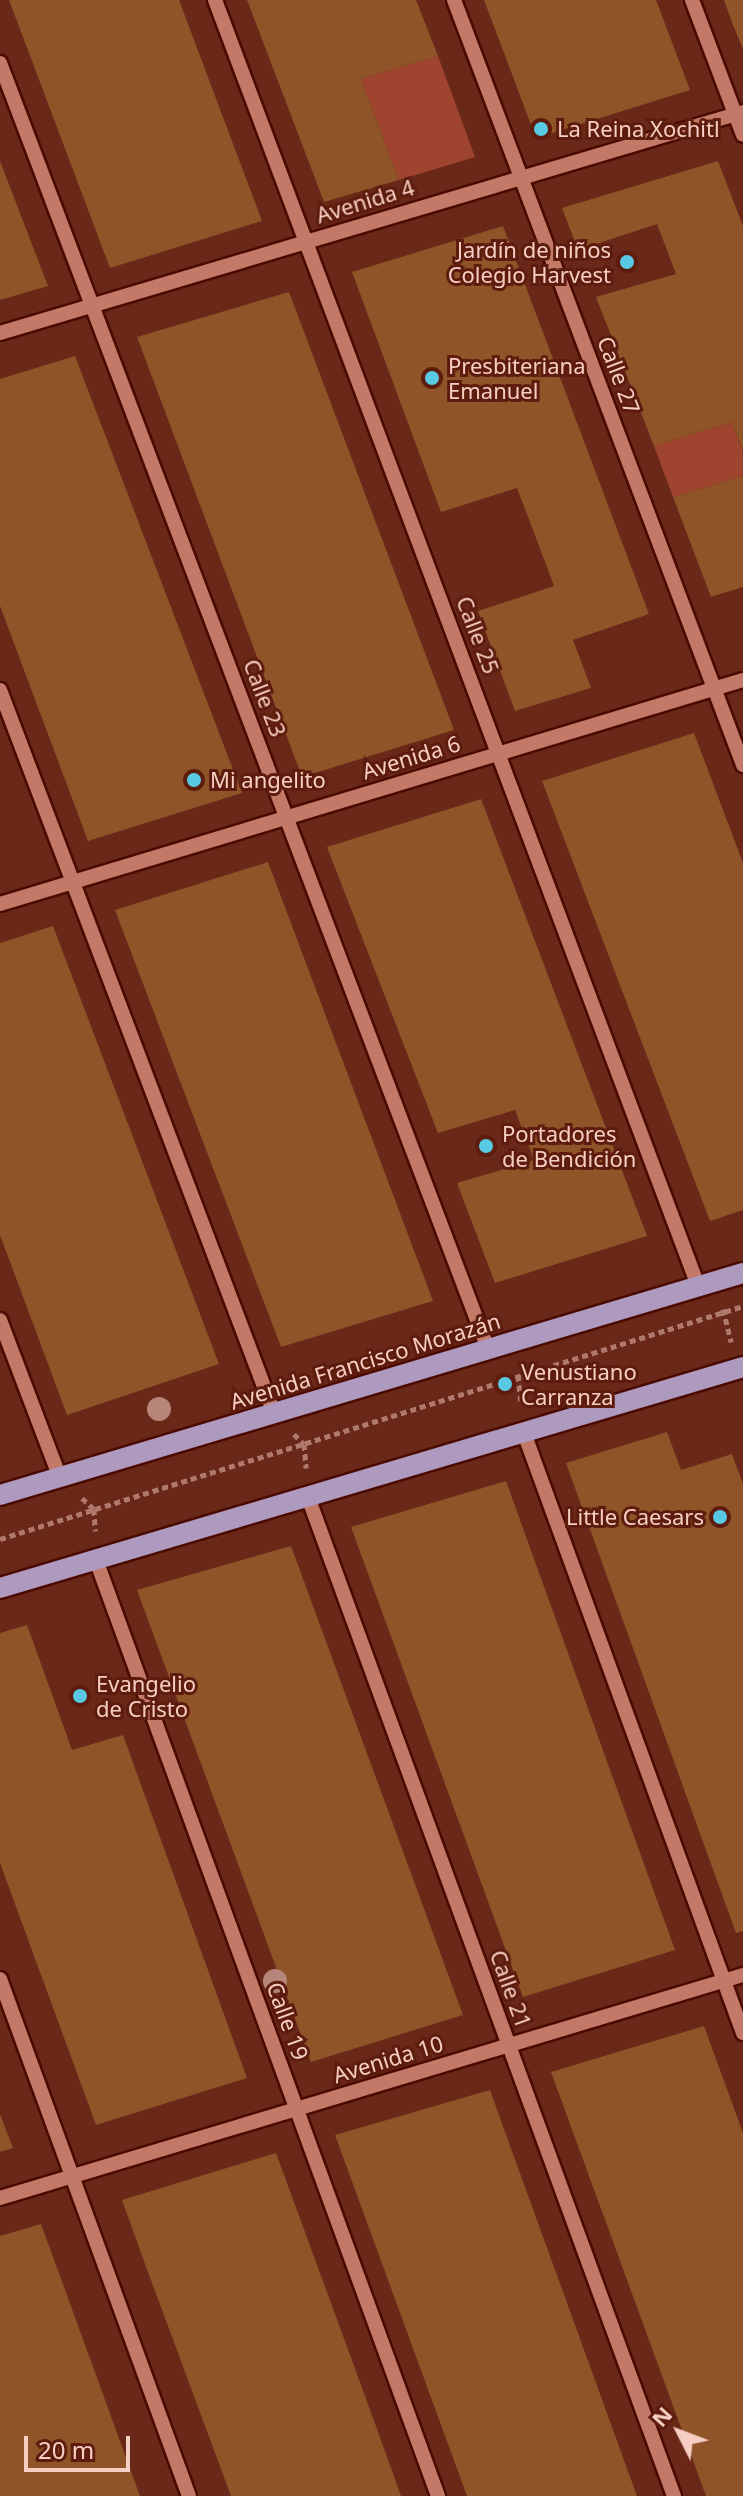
<!DOCTYPE html>
<html>
<head>
<meta charset="utf-8">
<style>
	body { margin:0 }
	#map { position:relative; width:743px; height:2496px; overflow:hidden; background:#692818; font-family:"Noto Sans",sans-serif }
	div>[style] { position:absolute }
	[style*='--x'] { left:calc(var(--x)*1px); top:calc(var(--y)*1px); width:calc(var(--w)*1px); rotate:calc(var(--a)*1deg) }
	.green>* { inset:0; background:#9f442e }
	.building>* { inset:0; background:#8f5428 }
	.path>* { height:5px; margin-top:-2.5px; transform-origin:0; background:repeating-linear-gradient(90deg,#af7a6d 0 6px,transparent 0 10px) }
	.roads { filter:drop-shadow(2px 0 #4b0a00) drop-shadow(-2px 0 #4b0a00) drop-shadow(0 2px #4b0a00) drop-shadow(0 -2px #4b0a00) }
	.minor>* { height:14px; margin:-7px; padding:0 7px; transform-origin:7px; border-radius:7px; background:#c37967 }
	.major>* { height:20px; margin:-10px; padding:0 10px; transform-origin:10px; border-radius:10px; background:#ae99bf }
	.trees>* { width:24px; height:24px; margin:-12px; border-radius:50%; background:#b6867a }
	.dots>* { width:22px; height:22px; translate:-50% -50%; box-sizing:border-box; border:4px solid #5d1c0d; border-radius:50% }
	span { translate:-50% -50%; white-space:nowrap; text-align:center; line-height:1.15; -webkit-text-stroke:6px #5d1c0d; paint-order:stroke }
	.poi-label { font-size:22px; color:#f7cec3 }
	.left { translate:0 -50%; text-align:left }
	.right { translate:-100% -50%; text-align:right }
	.street-label { font-size:22px; color:#f7cec3 }
	.north { position:absolute; left:639px; top:2392px; width:80px; height:80px; -webkit-text-stroke:6px #5d1c0d; paint-order:stroke; rotate:312deg; font-size:22px; font-weight:700; line-height:32px; text-align:center; color:#f7cec3 }
	.north::after { content:''; display:block; margin:auto; width:28px; height:36px; background:#f7cec3; clip-path:polygon(50% 0,100% 100%,50% 72%,0 100%) }
	.scale { position:absolute; left:24px; top:2436px; width:106px; height:36px; box-sizing:border-box; border:4px solid #f7cec3; border-top:0; padding-left:10px; font-size:24px; line-height:28px; white-space:nowrap; color:#f7cec3; -webkit-text-stroke:6px #5d1c0d; paint-order:stroke }
</style>
</head>
<body>
<div id="map">
	<div class="green">
		<i style="clip-path:polygon(438px 56px,475px 157px,399px 180px,361px 79px)"></i>
		<i style="clip-path:polygon(732px 422px,743px 452px,743px 476px,673px 497px,654px 446px)"></i>
	</div>
	<div class="building">
		<i style="clip-path:polygon(9px 0,179px 0,262px 221px,110px 268px)"></i>
		<i style="clip-path:polygon(247px 0,416px 0,438px 56px,361px 79px,399px 180px,324px 202px)"></i>
		<i style="clip-path:polygon(484px 0,656px 0,690px 90px,536px 138px)"></i>
		<i style="clip-path:polygon(724px 0,743px 0,743px 49px,733px 25px)"></i>
		<i style="clip-path:polygon(0 161px,48px 286px,0 300px)"></i>
		<i style="clip-path:polygon(718px 161px,743px 226px,743px 451px,732px 422px,654px 446px,596px 297px,676px 274px,657px 224px,578px 250px,562px 208px)"></i>
		<i style="clip-path:polygon(503px 226px,649px 614px,573px 640px,591px 688px,515px 711px,478px 611px,554px 586px,536px 538px,517px 488px,441px 512px,352px 272px)"></i>
		<i style="clip-path:polygon(289px 292px,454px 730px,302px 777px,137px 337px)"></i>
		<i style="clip-path:polygon(75px 356px,242px 793px,88px 841px,0 606px,0 379px)"></i>
		<i style="clip-path:polygon(743px 476px,743px 587px,711px 597px,673px 497px)"></i>
		<i style="clip-path:polygon(694px 733px,743px 863px,743px 1210px,710px 1221px,542px 781px)"></i>
		<i style="clip-path:polygon(481px 799px,647px 1236px,495px 1283px,457px 1183px,534px 1160px,515px 1110px,438px 1133px,327px 847px)"></i>
		<i style="clip-path:polygon(268px 862px,433px 1301px,281px 1347px,115px 910px)"></i>
		<i style="clip-path:polygon(53px 926px,219px 1364px,67px 1415px,0 1235px,0 943px)"></i>
		<i style="clip-path:polygon(667px 1432px,681px 1470px,732px 1454px,743px 1484px,743px 1931px,736px 1933px,566px 1463px)"></i>
		<i style="clip-path:polygon(506px 1481px,675px 1950px,523px 1997px,351px 1527px)"></i>
		<i style="clip-path:polygon(291px 1546px,463px 2015px,311px 2062px,137px 1590px)"></i>
		<i style="clip-path:polygon(27px 1625px,72px 1750px,123px 1735px,247px 2078px,96px 2125px,0 1863px,0 1633px)"></i>
		<i style="clip-path:polygon(704px 2026px,743px 2133px,743px 2496px,706px 2496px,551px 2072px)"></i>
		<i style="clip-path:polygon(490px 2090px,513px 2154px,637px 2496px,467px 2496px,335px 2135px)"></i>
		<i style="clip-path:polygon(0 2114px,13px 2148px,0 2152px)"></i>
		<i style="clip-path:polygon(276px 2153px,368px 2404px,401px 2496px,231px 2496px,145px 2264px,122px 2200px)"></i>
		<i style="clip-path:polygon(41px 2224px,64px 2287px,140px 2496px,0 2496px,0 2236px)"></i>
	</div>
	<div class="path">
		<i style="--x:723;--y:1309;--w:34;--a:76"></i>
		<i style="--x:518;--y:1375;--w:29;--a:84"></i>
		<i style="--x:294;--y:1434;--w:14;--a:45"></i>
		<i style="--x:304;--y:1444;--w:24;--a:85"></i>
		<i style="--x:82;--y:1498;--w:16;--a:43"></i>
		<i style="--x:94;--y:1509;--w:22;--a:87"></i>
		<i style="--x:0;--y:1539;--w:779;--a:-17.41"></i>
	</div>
	<div class="roads">
		<div class="minor">
			<i style="--x:215;--y:0;--w:1374;--a:69.41"></i>
			<i style="--x:454;--y:0;--w:818;--a:69.3"></i>
			<i style="--x:692;--y:0;--w:144;--a:69.3"></i>
			<i style="--x:0;--y:63;--w:1375;--a:69.22"></i>
			<i style="--x:0;--y:333;--w:775;--a:-16.56"></i>
			<i style="--x:0;--y:690;--w:773;--a:69.24"></i>
			<i style="--x:0;--y:904;--w:776;--a:-16.78"></i>
			<i style="--x:0;--y:1320;--w:169;--a:69.2"></i>
			<i style="--x:524;--y:1433;--w:639;--a:69.95"></i>
			<i style="--x:308;--y:1497;--w:1064;--a:69.88"></i>
			<i style="--x:96;--y:1560;--w:997;--a:69.93"></i>
			<i style="--x:0;--y:1979;--w:550;--a:69.92"></i>
			<i style="--x:0;--y:2198;--w:776;--a:-16.71"></i>
		</div>
		<div class="major">
			<i style="--x:0;--y:1495;--w:775;--a:-16.64"></i>
			<i style="--x:0;--y:1588;--w:775;--a:-16.56"></i>
		</div>
	</div>
	<div class="trees">
		<i style="left:159px;top:1409px"></i>
		<i style="left:275px;top:1981px"></i>
	</div>
	<div class="dots">
		<i style="left:541px;top:129px;background:#57c9e2"></i>
		<i style="left:627px;top:262px;background:#57c9e2"></i>
		<i style="left:432px;top:378px;background:#57c9e2"></i>
		<i style="left:194px;top:780px;background:#57c9e2"></i>
		<i style="left:486px;top:1146px;background:#57c9e2"></i>
		<i style="left:505px;top:1384px;background:#57c9e2"></i>
		<i style="left:720px;top:1517px;background:#57c9e2"></i>
		<i style="left:80px;top:1696px;background:#57c9e2"></i>
	</div>
	<div class="poi-label">
		<span class="left" style="left:557px;top:129px">La Reina Xochitl</span>
		<span class="right" style="left:611px;top:262px">Jardín de niños<br>Colegio Harvest</span>
		<span class="left" style="left:448px;top:378px">Presbiteriana<br>Emanuel</span>
		<span class="left" style="left:210px;top:780px">Mi angelito</span>
		<span class="left" style="left:502px;top:1146px">Portadores<br>de Bendición</span>
		<span class="left" style="left:521px;top:1384px">Venustiano<br>Carranza</span>
		<span class="right" style="left:704px;top:1517px">Little Caesars</span>
		<span class="left" style="left:96px;top:1696px">Evangelio<br>de Cristo</span>
	</div>
	<div class="street-label">
		<span style="left:365px;top:201px;rotate:-17deg">Avenida 4</span>
		<span style="left:619px;top:375px;rotate:69deg">Calle 27</span>
		<span style="left:478px;top:635px;rotate:69deg">Calle 25</span>
		<span style="left:265px;top:698px;rotate:69deg">Calle 23</span>
		<span style="left:411px;top:757px;rotate:-17deg">Avenida 6</span>
		<span style="left:365px;top:1361px;rotate:-17deg">Avenida Francisco Morazán</span>
		<span style="left:511px;top:1989px;rotate:70deg">Calle 21</span>
		<span style="left:288px;top:2021px;rotate:70deg">Calle 19</span>
		<span style="left:388px;top:2059px;rotate:-17deg">Avenida 10</span>
	</div>
	<div class="north">N</div>
	<div class="scale">20 m</div>
</div>
</body>
</html>
